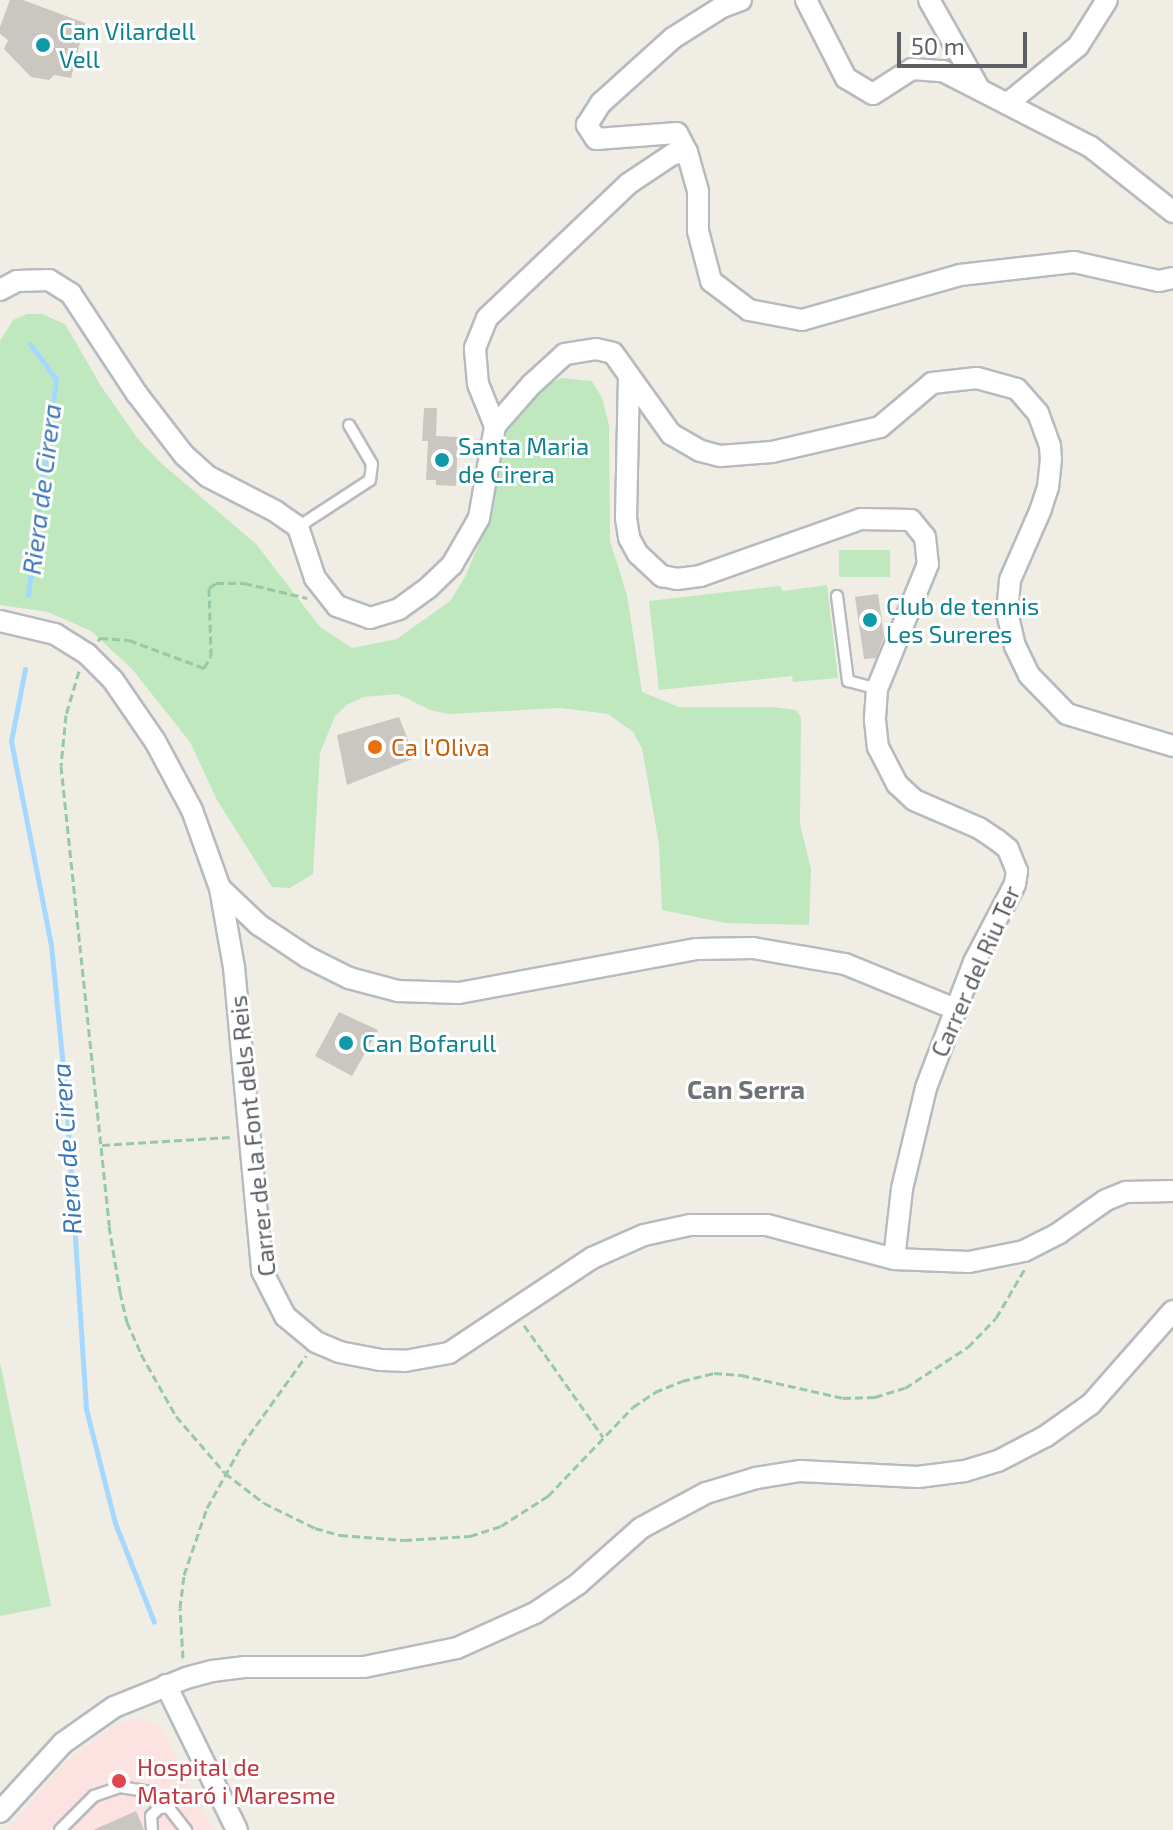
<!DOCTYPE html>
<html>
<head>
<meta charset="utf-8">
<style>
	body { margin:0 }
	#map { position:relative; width:1173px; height:1830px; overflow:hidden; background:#efede4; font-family:"Exo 2",sans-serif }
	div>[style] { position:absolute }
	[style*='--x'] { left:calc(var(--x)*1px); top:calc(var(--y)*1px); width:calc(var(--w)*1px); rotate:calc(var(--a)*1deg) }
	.medical>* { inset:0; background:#fce2e0 }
	.green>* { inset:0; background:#bfe8bf }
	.stream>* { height:5px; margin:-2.5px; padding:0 2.5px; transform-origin:2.5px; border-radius:2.5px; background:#a4d8ff }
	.building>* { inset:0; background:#cac7c1 }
	.path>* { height:3px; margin-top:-1.5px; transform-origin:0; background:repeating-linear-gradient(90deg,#98c9a6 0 8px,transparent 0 12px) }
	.roads { filter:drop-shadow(2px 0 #b7babf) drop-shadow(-2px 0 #b7babf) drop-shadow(0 2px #b7babf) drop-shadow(0 -2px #b7babf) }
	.lane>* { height:10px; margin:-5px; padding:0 5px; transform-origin:5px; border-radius:5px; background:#fff }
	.street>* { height:20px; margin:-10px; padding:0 10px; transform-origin:10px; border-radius:10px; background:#fff }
	.dots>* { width:22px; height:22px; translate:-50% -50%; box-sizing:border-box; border:4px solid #fff; border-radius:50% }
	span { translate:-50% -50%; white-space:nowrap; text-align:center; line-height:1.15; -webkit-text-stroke:6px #fff; paint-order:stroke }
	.culture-label { font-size:24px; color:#0d838f }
	.left { translate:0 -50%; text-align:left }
	.food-label { font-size:24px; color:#c56008 }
	.street-label { font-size:24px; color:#5c6065 }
	.health-label { font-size:24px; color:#be3a42 }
	.water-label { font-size:26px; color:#3c78b7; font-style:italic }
	.neighbourhood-label { font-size:26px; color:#6d7277; font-weight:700 }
	.scale { position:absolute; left:897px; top:32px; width:130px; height:36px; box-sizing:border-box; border:4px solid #5c6065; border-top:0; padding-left:10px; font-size:24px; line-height:28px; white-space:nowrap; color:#5c6065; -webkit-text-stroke:6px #fff; paint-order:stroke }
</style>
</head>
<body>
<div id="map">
	<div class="medical">
		<i style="clip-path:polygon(139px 1718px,159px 1725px,213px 1830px,8px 1830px,65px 1763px,112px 1727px)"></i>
	</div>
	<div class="green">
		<i style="clip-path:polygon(27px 314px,42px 314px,65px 324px,101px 386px,138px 439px,161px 463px,256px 544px,320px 627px,352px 648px,397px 639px,450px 601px,465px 577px,490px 518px,508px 426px,535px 389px,562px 378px,592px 381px,602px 398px,609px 425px,610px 541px,627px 595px,642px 692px,679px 707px,772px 707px,796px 710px,801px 717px,800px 824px,811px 869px,809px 925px,726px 923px,662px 910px,659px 844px,642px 748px,633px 732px,608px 714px,561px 708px,449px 714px,430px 710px,398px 694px,364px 697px,348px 704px,335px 716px,320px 753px,313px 874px,290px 888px,272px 887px,217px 800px,190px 742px,132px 669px,91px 631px,48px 612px,0 605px,0 341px,13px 320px)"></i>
		<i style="clip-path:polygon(839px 550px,890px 550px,890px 577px,839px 577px)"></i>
		<i style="clip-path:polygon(827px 585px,838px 678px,793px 682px,792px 676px,659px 690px,649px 601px,780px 586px,783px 591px)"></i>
		<i style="clip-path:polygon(0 1362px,51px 1606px,0 1616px)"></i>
	</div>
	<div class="stream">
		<i style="--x:28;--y:595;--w:218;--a:-82.6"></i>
		<i style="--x:56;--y:379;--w:44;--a:-126.6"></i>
		<i style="--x:25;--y:669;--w:73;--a:101"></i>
		<i style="--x:11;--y:741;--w:208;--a:78.9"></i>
		<i style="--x:51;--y:945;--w:155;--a:84.4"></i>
		<i style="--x:66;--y:1099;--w:311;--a:86.3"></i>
		<i style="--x:86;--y:1409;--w:118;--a:75.7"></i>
		<i style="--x:115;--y:1523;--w:106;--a:68.5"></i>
	</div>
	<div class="building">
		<i style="clip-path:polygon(10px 0,23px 0,85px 23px,71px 78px,54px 75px,49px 80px,31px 77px,4px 49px,8px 40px,0 34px,0 27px)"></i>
		<i style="clip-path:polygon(424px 408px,437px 408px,436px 436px,458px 437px,456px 486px,436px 485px,436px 480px,426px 480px,428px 441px,422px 441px)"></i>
		<i style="clip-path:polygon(878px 594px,884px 636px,876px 658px,864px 659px,855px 597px)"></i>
		<i style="clip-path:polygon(399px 717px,415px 758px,347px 785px,337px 735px)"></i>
		<i style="clip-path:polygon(339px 1012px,378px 1030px,352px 1076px,315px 1056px)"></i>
		<i style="clip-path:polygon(136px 1811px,144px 1830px,93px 1830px)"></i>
	</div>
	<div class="path">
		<i style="--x:98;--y:641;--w:4;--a:-56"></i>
		<i style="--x:100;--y:638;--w:29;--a:4"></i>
		<i style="--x:129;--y:640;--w:80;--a:20.5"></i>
		<i style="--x:204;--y:668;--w:14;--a:-60"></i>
		<i style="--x:211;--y:656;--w:68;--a:-91.7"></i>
		<i style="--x:209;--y:588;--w:9;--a:-36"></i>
		<i style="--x:216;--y:583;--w:28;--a:0"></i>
		<i style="--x:244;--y:583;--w:65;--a:13.4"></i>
		<i style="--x:79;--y:671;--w:46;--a:106.5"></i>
		<i style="--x:66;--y:715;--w:51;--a:95.6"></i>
		<i style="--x:61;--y:766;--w:462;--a:84"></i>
		<i style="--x:109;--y:1226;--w:67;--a:80.5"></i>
		<i style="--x:120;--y:1292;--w:31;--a:77"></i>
		<i style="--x:127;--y:1322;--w:35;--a:66"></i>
		<i style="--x:141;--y:1354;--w:71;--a:60.6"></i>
		<i style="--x:176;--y:1416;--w:75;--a:49.3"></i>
		<i style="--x:225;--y:1473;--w:49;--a:37.6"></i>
		<i style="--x:264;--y:1503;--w:57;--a:26.1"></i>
		<i style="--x:315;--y:1528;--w:26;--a:16"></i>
		<i style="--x:340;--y:1535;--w:64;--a:4.5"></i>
		<i style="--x:404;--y:1540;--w:66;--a:-3.5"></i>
		<i style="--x:470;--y:1536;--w:33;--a:-18"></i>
		<i style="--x:501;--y:1526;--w:56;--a:-32.6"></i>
		<i style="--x:548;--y:1496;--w:123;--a:-46.3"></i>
		<i style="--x:633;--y:1407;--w:27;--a:-34"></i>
		<i style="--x:655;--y:1392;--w:29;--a:-22"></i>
		<i style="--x:682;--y:1381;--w:33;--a:-14"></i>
		<i style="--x:714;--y:1373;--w:27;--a:4"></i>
		<i style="--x:741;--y:1375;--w:105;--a:12.7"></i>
		<i style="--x:843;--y:1398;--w:32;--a:-2"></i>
		<i style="--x:875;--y:1397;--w:31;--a:-17"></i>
		<i style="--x:905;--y:1388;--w:75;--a:-33.1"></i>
		<i style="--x:968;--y:1347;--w:40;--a:-46"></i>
		<i style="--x:996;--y:1318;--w:56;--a:-59.7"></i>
		<i style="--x:102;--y:1145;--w:128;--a:-3.6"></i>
		<i style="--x:524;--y:1325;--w:137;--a:54.8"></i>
		<i style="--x:183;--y:1658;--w:50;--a:-93.4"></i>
		<i style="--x:180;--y:1608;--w:33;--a:-83"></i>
		<i style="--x:184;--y:1575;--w:71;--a:-71.1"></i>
		<i style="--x:207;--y:1508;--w:72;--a:-60.9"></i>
		<i style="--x:242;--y:1445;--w:110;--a:-54.3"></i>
	</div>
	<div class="roads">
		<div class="lane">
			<i style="--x:298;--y:527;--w:86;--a:-33.1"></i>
			<i style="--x:370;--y:480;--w:16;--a:-83"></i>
			<i style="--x:372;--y:464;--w:45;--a:-120.5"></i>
			<i style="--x:837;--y:596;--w:86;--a:82.6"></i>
			<i style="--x:848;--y:681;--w:30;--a:15"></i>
			<i style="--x:60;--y:1830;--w:48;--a:-45"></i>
			<i style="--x:94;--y:1796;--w:28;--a:-19"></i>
			<i style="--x:120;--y:1787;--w:26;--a:9"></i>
			<i style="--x:146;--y:1791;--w:17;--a:25"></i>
			<i style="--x:161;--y:1798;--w:41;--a:52"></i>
			<i style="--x:152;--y:1830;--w:14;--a:-94"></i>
			<i style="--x:151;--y:1816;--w:11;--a:-45"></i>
			<i style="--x:159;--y:1808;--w:11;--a:-5"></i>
		</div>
		<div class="street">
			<i style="--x:806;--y:0;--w:88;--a:62.9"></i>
			<i style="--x:846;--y:78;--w:31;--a:31"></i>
			<i style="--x:873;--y:94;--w:46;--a:-32.7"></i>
			<i style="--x:912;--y:69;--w:31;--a:4"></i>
			<i style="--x:943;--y:71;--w:166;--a:27.2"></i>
			<i style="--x:1091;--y:147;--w:105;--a:38.4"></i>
			<i style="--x:929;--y:0;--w:103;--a:60.5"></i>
			<i style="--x:1007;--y:104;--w:92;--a:-39.2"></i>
			<i style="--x:1078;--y:46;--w:54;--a:-57.8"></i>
			<i style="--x:687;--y:152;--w:21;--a:-118"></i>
			<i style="--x:677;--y:133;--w:81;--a:175.8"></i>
			<i style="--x:596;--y:139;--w:17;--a:-123"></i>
			<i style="--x:587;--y:125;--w:26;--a:-58"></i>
			<i style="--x:601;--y:103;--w:97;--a:-42.1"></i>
			<i style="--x:673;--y:38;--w:58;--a:-32.3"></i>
			<i style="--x:722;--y:7;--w:20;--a:-20"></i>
			<i style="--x:0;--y:290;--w:19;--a:-28"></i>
			<i style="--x:17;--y:281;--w:32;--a:-2"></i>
			<i style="--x:49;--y:280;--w:26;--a:32"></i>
			<i style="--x:71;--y:294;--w:120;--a:56.6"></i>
			<i style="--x:137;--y:394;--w:77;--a:52.4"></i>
			<i style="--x:184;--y:455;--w:31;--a:42"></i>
			<i style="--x:207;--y:476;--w:76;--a:27.2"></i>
			<i style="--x:275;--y:511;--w:28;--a:35"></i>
			<i style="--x:298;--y:527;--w:54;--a:71.6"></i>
			<i style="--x:315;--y:578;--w:36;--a:52"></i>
			<i style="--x:337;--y:606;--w:35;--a:20"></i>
			<i style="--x:370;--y:618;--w:30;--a:-17"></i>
			<i style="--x:399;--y:609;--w:36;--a:-36"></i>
			<i style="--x:428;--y:588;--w:33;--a:-44"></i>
			<i style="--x:452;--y:565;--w:54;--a:-60.1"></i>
			<i style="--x:479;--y:518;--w:93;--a:-80.1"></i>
			<i style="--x:495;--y:426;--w:45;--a:-112"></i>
			<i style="--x:478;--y:384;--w:36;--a:-95"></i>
			<i style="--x:475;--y:348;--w:32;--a:-68"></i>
			<i style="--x:487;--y:318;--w:195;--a:-43.5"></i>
			<i style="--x:628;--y:184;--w:54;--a:-33.7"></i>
			<i style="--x:673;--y:154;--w:14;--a:-8"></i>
			<i style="--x:687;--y:152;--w:41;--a:74.2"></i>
			<i style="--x:698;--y:191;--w:40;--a:90"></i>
			<i style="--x:698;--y:231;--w:52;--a:75.4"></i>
			<i style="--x:711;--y:281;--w:48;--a:37.3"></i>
			<i style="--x:749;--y:310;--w:54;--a:10.7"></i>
			<i style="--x:802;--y:320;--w:164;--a:-15.9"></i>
			<i style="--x:960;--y:275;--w:115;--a:-6.5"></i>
			<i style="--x:1074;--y:262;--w:87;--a:12.6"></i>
			<i style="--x:1159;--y:281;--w:14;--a:-12"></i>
			<i style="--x:629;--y:376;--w:142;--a:91.2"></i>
			<i style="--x:626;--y:518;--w:20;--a:81"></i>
			<i style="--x:629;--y:538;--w:18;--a:61"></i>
			<i style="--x:638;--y:554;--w:33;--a:43"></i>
			<i style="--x:662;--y:576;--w:15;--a:11"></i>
			<i style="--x:677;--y:579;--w:23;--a:-7"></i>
			<i style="--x:700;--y:576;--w:171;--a:-19.5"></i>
			<i style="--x:861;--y:519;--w:50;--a:1.1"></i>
			<i style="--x:911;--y:520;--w:22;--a:51"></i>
			<i style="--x:925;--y:537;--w:27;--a:84"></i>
			<i style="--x:928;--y:564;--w:135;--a:112.2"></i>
			<i style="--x:877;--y:689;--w:31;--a:94"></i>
			<i style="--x:875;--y:720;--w:27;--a:84"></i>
			<i style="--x:878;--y:747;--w:42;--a:62.8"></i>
			<i style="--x:897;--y:784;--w:23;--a:43"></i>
			<i style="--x:914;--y:800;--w:71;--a:23.3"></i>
			<i style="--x:979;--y:828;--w:22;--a:34"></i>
			<i style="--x:997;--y:840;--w:14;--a:39"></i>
			<i style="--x:1008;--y:849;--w:24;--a:68"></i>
			<i style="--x:1017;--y:871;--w:13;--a:99"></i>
			<i style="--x:1015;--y:884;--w:88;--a:117.7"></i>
			<i style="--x:974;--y:962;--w:135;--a:110.9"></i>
			<i style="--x:926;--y:1088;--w:104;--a:103.4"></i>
			<i style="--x:902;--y:1189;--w:70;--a:96.5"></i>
			<i style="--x:495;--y:426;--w:55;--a:-48.7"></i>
			<i style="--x:531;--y:385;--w:46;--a:-42.4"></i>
			<i style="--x:565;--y:354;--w:31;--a:-9"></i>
			<i style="--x:596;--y:349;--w:17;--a:13"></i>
			<i style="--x:613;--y:353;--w:100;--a:54.4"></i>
			<i style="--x:671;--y:434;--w:34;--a:30"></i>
			<i style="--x:701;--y:451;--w:20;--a:15"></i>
			<i style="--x:720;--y:456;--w:52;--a:-4.4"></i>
			<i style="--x:772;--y:452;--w:111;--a:-13"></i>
			<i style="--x:880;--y:427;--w:68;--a:-40.2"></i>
			<i style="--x:932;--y:383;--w:45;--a:-6.3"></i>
			<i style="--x:977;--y:378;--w:41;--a:15.4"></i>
			<i style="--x:1017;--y:389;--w:32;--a:49"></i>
			<i style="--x:1038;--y:413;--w:35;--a:70"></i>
			<i style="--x:1050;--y:446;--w:13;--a:86"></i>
			<i style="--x:1051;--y:459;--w:28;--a:96"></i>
			<i style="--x:1048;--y:487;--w:23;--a:108"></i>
			<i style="--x:1041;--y:509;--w:77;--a:113.6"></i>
			<i style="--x:1010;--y:580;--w:32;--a:95"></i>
			<i style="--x:1007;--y:612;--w:35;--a:77"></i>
			<i style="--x:1015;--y:646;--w:32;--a:64"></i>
			<i style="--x:1029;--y:675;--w:54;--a:45.7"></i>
			<i style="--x:1067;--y:714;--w:111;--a:16.8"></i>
			<i style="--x:0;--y:621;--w:57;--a:13.3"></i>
			<i style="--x:55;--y:634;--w:38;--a:32"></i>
			<i style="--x:87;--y:654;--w:37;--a:45"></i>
			<i style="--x:113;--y:680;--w:74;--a:55.5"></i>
			<i style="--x:155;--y:741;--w:78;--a:61.8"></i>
			<i style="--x:192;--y:810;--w:83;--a:70.3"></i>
			<i style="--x:220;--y:888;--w:80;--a:80"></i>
			<i style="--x:234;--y:967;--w:305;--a:84.7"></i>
			<i style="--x:262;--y:1271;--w:51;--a:62.9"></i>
			<i style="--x:285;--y:1316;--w:40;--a:40"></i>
			<i style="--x:316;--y:1342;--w:25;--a:23"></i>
			<i style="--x:339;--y:1352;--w:43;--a:10.8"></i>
			<i style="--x:381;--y:1360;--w:24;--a:2"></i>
			<i style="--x:405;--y:1361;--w:45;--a:-10.3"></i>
			<i style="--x:449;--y:1353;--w:172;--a:-33.6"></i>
			<i style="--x:592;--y:1258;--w:57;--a:-23.9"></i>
			<i style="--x:644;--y:1235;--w:47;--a:-12.3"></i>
			<i style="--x:690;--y:1225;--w:77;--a:0"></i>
			<i style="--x:767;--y:1225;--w:131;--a:15"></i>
			<i style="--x:894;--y:1259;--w:75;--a:2.3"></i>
			<i style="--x:969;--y:1262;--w:56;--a:-11.3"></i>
			<i style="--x:1024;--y:1251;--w:39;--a:-27"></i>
			<i style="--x:1059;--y:1233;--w:57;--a:-35.1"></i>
			<i style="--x:1106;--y:1200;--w:22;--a:-22"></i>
			<i style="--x:1126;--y:1192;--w:47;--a:-1.2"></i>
			<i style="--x:220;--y:888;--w:54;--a:43.5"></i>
			<i style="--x:259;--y:925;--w:58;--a:33.7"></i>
			<i style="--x:307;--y:957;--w:47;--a:26.6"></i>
			<i style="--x:349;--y:978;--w:51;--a:14.9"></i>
			<i style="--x:398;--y:991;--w:61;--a:1.9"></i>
			<i style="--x:459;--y:993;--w:242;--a:-10.5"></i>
			<i style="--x:697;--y:949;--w:56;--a:-1"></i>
			<i style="--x:753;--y:948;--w:93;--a:9.9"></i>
			<i style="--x:845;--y:964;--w:119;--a:22.2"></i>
			<i style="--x:166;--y:1685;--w:161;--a:63.9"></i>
			<i style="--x:0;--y:1812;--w:93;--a:-47.6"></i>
			<i style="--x:63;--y:1743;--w:62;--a:-35.2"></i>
			<i style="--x:114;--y:1707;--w:78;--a:-21.9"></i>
			<i style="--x:186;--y:1678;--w:27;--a:-15"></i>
			<i style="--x:212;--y:1671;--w:32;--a:-7"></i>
			<i style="--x:244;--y:1667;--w:120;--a:0"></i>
			<i style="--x:364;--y:1667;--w:95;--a:-11.5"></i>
			<i style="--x:457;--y:1648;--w:85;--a:-24.2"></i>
			<i style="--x:535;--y:1613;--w:52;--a:-34"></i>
			<i style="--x:578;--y:1584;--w:84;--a:-41.6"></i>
			<i style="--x:641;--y:1528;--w:74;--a:-28.3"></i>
			<i style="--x:706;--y:1493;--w:52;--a:-16.7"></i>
			<i style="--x:756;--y:1478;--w:45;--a:-9"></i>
			<i style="--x:800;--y:1471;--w:118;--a:2.9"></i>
			<i style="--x:918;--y:1477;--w:47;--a:-7.3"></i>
			<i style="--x:965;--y:1471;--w:34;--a:-17"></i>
			<i style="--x:998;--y:1461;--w:54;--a:-27.5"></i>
			<i style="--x:1046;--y:1436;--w:55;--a:-35.4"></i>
			<i style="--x:1091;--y:1404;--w:124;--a:-48.6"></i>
		</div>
	</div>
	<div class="dots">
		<i style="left:43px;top:45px;background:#0f9aa8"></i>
		<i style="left:442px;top:460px;background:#0f9aa8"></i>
		<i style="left:870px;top:620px;background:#0f9aa8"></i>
		<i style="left:375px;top:747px;background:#e8710a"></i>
		<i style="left:346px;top:1043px;background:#0f9aa8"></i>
		<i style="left:119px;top:1781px;background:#e0444e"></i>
	</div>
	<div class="culture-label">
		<span class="left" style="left:59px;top:45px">Can Vilardell<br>Vell</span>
		<span class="left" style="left:458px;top:460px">Santa Maria<br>de Cirera</span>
		<span class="left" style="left:886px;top:620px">Club de tennis<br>Les Sureres</span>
		<span class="left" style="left:362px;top:1043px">Can Bofarull</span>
	</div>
	<div class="food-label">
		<span class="left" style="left:391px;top:747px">Ca l'Oliva</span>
	</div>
	<div class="street-label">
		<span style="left:975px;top:971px;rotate:-66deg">Carrer del Riu Ter</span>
		<span style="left:252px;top:1136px;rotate:-96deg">Carrer de la Font dels Reis</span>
	</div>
	<div class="health-label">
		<span class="left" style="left:137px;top:1781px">Hospital de<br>Mataró i Maresme</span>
	</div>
	<div class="water-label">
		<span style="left:41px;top:489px;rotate:-83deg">Riera de Cirera</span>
		<span style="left:66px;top:1149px;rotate:-94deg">Riera de Cirera</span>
	</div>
	<div class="neighbourhood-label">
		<span style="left:746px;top:1089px">Can Serra</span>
	</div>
	<div class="scale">50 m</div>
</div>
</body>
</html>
